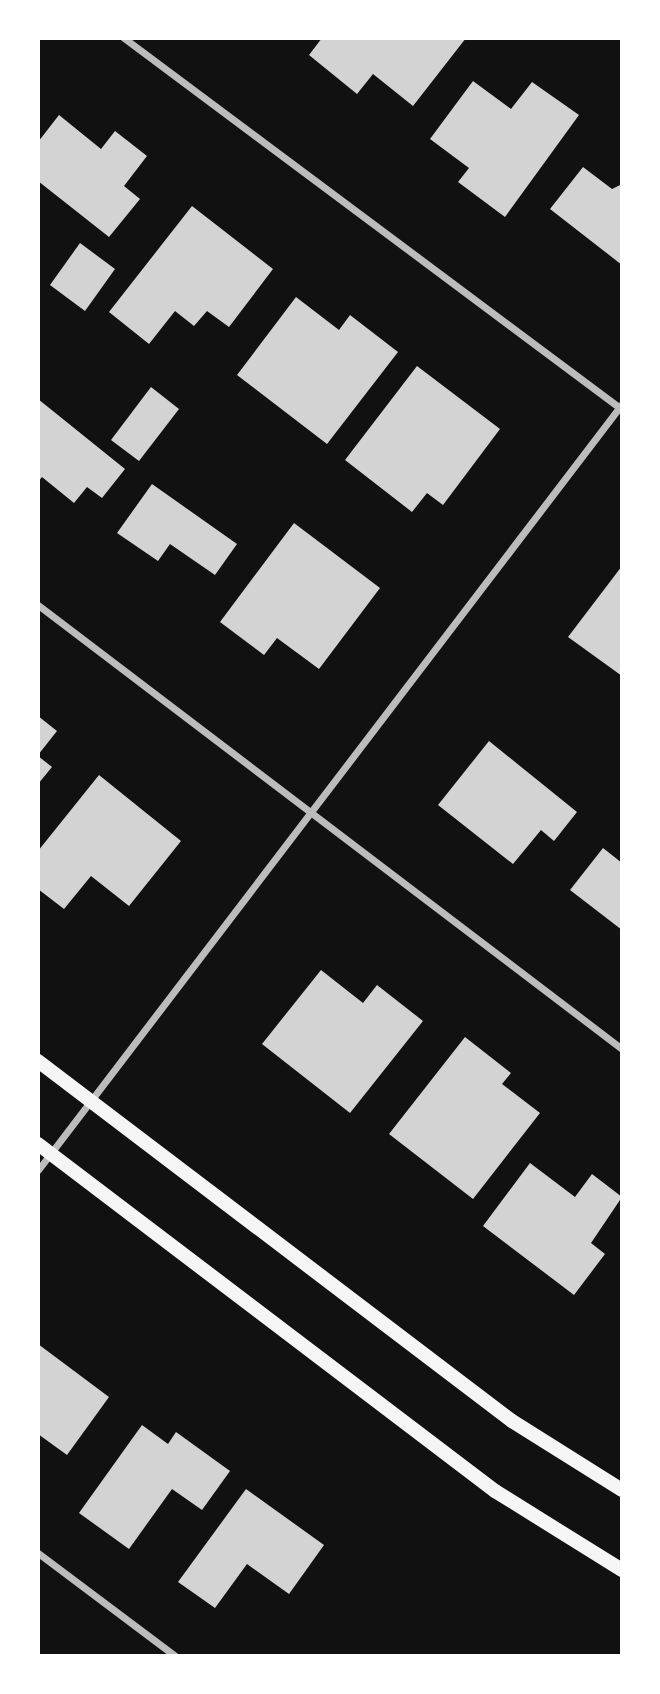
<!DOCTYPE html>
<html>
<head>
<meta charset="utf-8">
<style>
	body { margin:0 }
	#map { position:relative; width:660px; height:1694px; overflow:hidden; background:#111; font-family:"Roboto Condensed",sans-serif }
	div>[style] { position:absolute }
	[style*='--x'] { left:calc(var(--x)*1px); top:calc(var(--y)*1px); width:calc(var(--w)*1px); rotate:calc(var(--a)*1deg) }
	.building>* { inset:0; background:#d3d3d3 }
	.minor>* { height:7px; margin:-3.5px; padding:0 3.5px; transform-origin:3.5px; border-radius:3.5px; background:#bcbcbc }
	.secondary>* { height:14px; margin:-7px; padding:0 7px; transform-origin:7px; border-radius:7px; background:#f5f5f5 }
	span { translate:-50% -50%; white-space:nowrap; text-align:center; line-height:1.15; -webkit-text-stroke:5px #fff; paint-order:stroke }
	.frame { position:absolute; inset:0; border:40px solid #fff; pointer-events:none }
</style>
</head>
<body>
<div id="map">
	<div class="building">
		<i style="clip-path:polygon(322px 38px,466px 38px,413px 106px,373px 74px,357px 94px,309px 55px)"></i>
		<i style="clip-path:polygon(473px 81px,511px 109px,532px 82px,579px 115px,505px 217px,458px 182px,469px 168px,430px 139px)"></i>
		<i style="clip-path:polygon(59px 115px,101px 149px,115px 131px,147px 156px,124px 186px,140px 199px,109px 237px,38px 181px,38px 142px)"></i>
		<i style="clip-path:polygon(583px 167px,612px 189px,622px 184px,622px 265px,550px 209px)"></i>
		<i style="clip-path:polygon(192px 206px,273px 269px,229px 327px,207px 311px,194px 326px,175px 311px,149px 344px,109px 312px)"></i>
		<i style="clip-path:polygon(80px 243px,115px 269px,85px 311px,50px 285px)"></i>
		<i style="clip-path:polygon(296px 297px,339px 330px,350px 315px,398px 352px,327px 444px,237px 375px)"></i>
		<i style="clip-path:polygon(417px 366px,500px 429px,443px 505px,427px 493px,412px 512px,345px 460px)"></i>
		<i style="clip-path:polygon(151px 387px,179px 409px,139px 461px,111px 440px)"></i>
		<i style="clip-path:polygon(38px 399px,125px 469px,102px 498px,87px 487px,74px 503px,42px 477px,38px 482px)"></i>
		<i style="clip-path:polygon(152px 484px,237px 544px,215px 575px,170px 544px,158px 561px,117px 533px)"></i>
		<i style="clip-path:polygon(294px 523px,380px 588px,319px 669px,277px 638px,264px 655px,220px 622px)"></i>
		<i style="clip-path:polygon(622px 566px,622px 676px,568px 637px)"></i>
		<i style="clip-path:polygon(38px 716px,57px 731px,38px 755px)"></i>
		<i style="clip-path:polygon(489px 741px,577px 812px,554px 841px,541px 830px,513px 864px,438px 805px)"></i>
		<i style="clip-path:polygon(38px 756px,52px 767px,38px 784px)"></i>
		<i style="clip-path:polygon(99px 775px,181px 841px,129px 906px,91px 876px,64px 909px,38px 889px,38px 851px)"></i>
		<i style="clip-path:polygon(603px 848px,622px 863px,622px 930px,570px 890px)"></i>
		<i style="clip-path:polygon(321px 970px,363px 1003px,377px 985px,423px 1021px,350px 1113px,262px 1044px)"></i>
		<i style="clip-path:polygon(465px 1037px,511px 1073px,502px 1084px,540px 1113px,473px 1199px,389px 1134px)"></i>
		<i style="clip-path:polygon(530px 1163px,575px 1197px,592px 1174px,622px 1197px,591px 1243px,605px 1254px,574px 1295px,483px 1226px)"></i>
		<i style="clip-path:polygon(38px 1344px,109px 1397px,67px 1455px,38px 1434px)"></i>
		<i style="clip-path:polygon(142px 1425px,168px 1444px,176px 1432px,230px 1471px,202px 1510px,172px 1489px,129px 1549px,79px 1513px)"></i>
		<i style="clip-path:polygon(246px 1489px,324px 1545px,289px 1594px,247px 1564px,215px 1608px,178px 1582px)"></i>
	</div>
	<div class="minor">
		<i style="--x:124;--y:38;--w:619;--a:36.72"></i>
		<i style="--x:38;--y:605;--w:734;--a:37.24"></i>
		<i style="--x:38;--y:1170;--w:963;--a:-52.68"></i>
		<i style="--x:38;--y:1553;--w:171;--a:36.9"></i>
	</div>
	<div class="secondary">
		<i style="--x:38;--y:1061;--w:595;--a:37.22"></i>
		<i style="--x:512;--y:1421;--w:130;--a:32.1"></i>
		<i style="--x:38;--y:1144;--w:574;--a:37.21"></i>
		<i style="--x:495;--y:1491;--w:150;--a:31.9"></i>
	</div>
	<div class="frame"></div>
</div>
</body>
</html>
